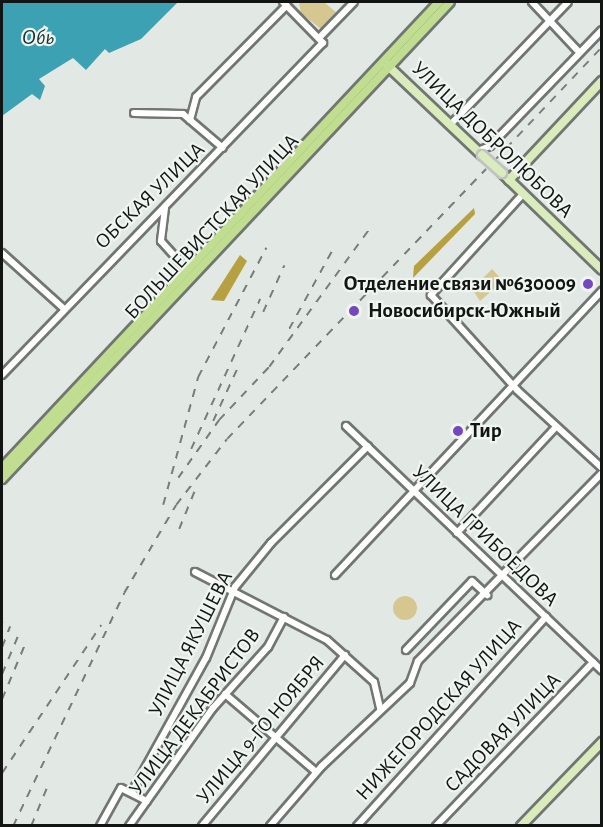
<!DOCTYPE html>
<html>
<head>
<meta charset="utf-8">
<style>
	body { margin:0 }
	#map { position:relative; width:603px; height:827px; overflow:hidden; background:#e2e8e4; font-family:"Alegreya Sans",sans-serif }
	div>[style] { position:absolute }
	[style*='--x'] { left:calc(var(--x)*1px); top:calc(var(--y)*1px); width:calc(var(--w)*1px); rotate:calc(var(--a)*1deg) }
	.green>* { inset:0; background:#d5c78f }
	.round { border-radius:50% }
	.forest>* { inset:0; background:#b7a03f }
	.water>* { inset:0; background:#3ca1b2 }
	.roads { filter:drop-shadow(2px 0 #717672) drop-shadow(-2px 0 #717672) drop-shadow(0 2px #717672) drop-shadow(0 -2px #717672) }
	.minor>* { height:6px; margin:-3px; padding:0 3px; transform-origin:3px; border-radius:3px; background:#fff }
	.major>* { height:8px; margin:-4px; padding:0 4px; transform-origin:4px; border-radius:4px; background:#daebbc }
	.highway>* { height:8px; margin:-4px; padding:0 4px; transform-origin:4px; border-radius:4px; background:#c1dd90 }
	.rail>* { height:1.5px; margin-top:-0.75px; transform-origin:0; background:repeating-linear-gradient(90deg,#787c79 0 8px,transparent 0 16px) }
	.bridges { filter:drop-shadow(2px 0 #c2c2c2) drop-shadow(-2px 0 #c2c2c2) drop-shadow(0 2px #c2c2c2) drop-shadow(0 -2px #c2c2c2) }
	.major-bridge>* { height:8px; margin:-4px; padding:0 4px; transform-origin:4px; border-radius:4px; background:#daebbc }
	.dots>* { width:16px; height:16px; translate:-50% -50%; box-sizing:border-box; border:3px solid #eff5f1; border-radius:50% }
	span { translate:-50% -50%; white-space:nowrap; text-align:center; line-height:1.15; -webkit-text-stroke:4.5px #eff5f1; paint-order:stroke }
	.street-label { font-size:21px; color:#131514 }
	.poi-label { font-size:21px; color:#131514; font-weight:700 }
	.right { translate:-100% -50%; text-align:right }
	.left { translate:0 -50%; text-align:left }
	.water-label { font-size:22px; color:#182e33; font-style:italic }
	.frame { position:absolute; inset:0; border:3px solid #131514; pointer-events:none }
</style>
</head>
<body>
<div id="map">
	<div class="green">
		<i style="clip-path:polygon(299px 2px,324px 2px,338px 14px,321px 29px,301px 13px)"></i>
		<i style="clip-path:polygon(492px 269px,503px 281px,480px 301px,472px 289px)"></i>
		<i class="round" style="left:393px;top:596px;width:24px;height:24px"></i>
	</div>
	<div class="forest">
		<i style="clip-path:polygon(474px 208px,475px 214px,413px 278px,414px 266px)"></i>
		<i style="clip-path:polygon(240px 255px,247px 261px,224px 301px,211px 300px)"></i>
	</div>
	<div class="water">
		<i style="clip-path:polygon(2px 2px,178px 2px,141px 39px,109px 53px,105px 49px,86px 70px,73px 58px,39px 79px,45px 86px,40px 100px,32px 94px,2px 116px)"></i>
	</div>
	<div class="roads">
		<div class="minor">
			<i style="--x:532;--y:2;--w:66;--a:46.8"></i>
			<i style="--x:321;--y:36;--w:47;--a:-45.9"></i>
			<i style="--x:134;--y:113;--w:49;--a:1.2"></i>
			<i style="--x:183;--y:114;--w:52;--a:40.4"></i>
			<i style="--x:190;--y:120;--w:24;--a:-75"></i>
			<i style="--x:196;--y:97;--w:129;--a:-45.3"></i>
			<i style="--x:450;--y:125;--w:170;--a:-46.2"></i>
			<i style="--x:478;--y:151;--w:13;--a:-23"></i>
			<i style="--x:490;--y:146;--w:161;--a:-46"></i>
			<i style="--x:523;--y:194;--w:137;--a:132.3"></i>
			<i style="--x:431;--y:295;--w:128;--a:47.8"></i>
			<i style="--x:517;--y:390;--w:115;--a:42.5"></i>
			<i style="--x:165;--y:208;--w:33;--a:97"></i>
			<i style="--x:161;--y:241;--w:38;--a:48"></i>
			<i style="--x:2;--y:253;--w:82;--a:42"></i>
			<i style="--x:2;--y:375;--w:462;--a:-46"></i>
			<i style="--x:323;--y:43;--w:57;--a:-134.3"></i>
			<i style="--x:346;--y:426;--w:354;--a:43.7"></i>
			<i style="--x:457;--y:533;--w:145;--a:-47"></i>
			<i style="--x:195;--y:572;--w:148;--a:27.3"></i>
			<i style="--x:327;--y:640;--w:63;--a:41.8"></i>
			<i style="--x:374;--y:682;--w:27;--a:77"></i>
			<i style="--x:335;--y:575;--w:390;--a:-46.8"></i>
			<i style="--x:406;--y:650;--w:95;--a:-46.3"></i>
			<i style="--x:472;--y:581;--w:21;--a:43"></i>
			<i style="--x:225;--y:694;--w:120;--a:40.6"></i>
			<i style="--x:133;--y:790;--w:151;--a:-61.1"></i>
			<i style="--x:206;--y:658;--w:77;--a:-67.8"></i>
			<i style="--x:235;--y:587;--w:57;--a:-50.7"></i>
			<i style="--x:271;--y:543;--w:137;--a:-45"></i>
			<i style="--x:100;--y:826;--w:43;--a:-61.1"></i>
			<i style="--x:121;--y:788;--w:29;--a:27"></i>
			<i style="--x:129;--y:826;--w:145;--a:-54.6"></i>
			<i style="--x:213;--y:708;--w:82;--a:-48"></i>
			<i style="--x:268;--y:647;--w:34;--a:-62"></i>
			<i style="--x:202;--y:826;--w:223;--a:-50.1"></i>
			<i style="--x:270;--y:826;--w:79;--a:-49.1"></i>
			<i style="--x:322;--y:766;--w:121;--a:-43.3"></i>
			<i style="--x:410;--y:683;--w:23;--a:-70"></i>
			<i style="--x:418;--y:661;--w:263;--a:-45.6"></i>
			<i style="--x:357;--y:826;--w:282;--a:-47.9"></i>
			<i style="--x:436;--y:826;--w:227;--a:-46.2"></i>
		</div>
		<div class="major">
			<i style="--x:385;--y:63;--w:134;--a:43.5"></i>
			<i style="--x:502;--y:173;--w:139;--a:44.1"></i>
			<i style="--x:509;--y:180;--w:136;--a:-46.8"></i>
			<i style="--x:521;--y:826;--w:117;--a:-46"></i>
		</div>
		<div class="highway">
			<i style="--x:2;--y:468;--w:639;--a:-46.84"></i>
			<i style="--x:2;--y:479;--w:654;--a:-46.8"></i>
		</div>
	</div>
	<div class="rail">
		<i style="--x:495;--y:160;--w:156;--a:-46.6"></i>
		<i style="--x:263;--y:312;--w:51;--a:-65.5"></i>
		<i style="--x:289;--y:329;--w:94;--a:-61.2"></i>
		<i style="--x:213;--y:421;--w:60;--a:-65.2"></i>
		<i style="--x:191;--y:449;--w:165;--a:-65.3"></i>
		<i style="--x:178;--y:478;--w:71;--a:-54.7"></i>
		<i style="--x:219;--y:420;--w:73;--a:-46.7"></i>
		<i style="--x:269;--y:367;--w:172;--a:-54"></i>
		<i style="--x:163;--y:505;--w:133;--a:-74.7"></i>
		<i style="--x:198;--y:377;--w:146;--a:-62.2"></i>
		<i style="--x:179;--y:529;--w:42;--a:-67.7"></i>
		<i style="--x:2;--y:623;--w:1;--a:-90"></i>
		<i style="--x:2;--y:647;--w:22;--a:-69"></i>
		<i style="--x:2;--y:674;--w:47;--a:-67.3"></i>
		<i style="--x:2;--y:699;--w:60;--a:-67.3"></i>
		<i style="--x:2;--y:773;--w:178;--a:-56.2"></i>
		<i style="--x:13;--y:826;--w:258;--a:-64.5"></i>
		<i style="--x:124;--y:593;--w:102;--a:-59.4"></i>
		<i style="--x:176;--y:505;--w:83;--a:-52.3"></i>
		<i style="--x:227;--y:439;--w:374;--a:-46.2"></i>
		<i style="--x:31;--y:826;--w:44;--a:-67.5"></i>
	</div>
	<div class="bridges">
		<div class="major-bridge">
			<i style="--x:482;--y:155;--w:27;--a:42"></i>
		</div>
	</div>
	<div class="dots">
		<i style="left:588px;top:284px;background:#7648c0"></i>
		<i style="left:354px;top:311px;background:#7648c0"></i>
		<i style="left:458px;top:431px;background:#7648c0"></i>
	</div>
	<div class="street-label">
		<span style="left:492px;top:140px;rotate:44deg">УЛИЦА ДОБРОЛЮБОВА</span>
		<span style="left:150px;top:196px;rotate:-44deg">ОБСКАЯ УЛИЦА</span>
		<span style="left:212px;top:227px;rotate:-47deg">БОЛЬШЕВИСТСКАЯ УЛИЦА</span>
		<span style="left:485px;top:536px;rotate:44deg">УЛИЦА ГРИБОЕДОВА</span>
		<span style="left:191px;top:644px;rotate:-63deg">УЛИЦА ЯКУШЕВА</span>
		<span style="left:439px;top:710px;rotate:-48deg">НИЖЕГОРОДСКАЯ УЛИЦА</span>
		<span style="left:195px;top:712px;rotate:-53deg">УЛИЦА ДЕКАБРИСТОВ</span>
		<span style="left:261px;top:730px;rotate:-50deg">УЛИЦА 9-ГО НОЯБРЯ</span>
		<span style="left:503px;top:733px;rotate:-46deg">САДОВАЯ УЛИЦА</span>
	</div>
	<div class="poi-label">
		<span class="right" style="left:576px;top:284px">Отделение связи №630009</span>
		<span class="left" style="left:368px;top:311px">Новосибирск-Южный</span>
		<span class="left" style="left:470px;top:431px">Тир</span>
	</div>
	<div class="water-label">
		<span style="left:38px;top:38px">Обь</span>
	</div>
	<div class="frame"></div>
</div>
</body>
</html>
